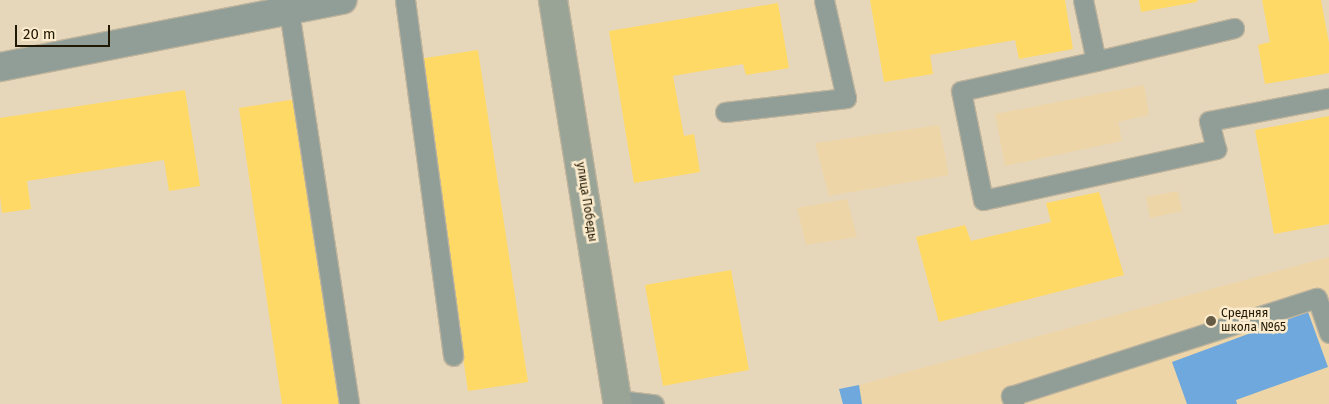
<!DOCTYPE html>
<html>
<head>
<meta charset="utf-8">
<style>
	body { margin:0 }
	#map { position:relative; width:1329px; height:404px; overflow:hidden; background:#e6d7bb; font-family:"Fira Sans",sans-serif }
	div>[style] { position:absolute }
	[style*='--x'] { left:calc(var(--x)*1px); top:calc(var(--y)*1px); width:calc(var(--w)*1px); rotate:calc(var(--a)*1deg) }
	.built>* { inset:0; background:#edd5a8 }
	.homes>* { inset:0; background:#ffd966 }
	.schools>* { inset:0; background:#6fa8dc }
	.roads { filter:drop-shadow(1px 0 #bfb49d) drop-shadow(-1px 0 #bfb49d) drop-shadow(0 1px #bfb49d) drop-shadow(0 -1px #bfb49d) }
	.lane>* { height:19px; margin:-9.5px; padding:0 9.5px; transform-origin:9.5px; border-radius:9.5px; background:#909e97 }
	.street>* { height:28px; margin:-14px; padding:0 14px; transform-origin:14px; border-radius:14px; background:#909e97 }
	.secondary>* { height:28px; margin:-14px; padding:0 14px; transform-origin:14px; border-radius:14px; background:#9aa496 }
	.dots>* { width:14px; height:14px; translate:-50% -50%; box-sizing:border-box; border:2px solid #fceccd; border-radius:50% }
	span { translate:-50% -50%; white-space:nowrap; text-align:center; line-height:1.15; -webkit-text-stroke:5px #fceccd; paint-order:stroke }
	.street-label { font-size:12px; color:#211804 }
	.poi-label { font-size:12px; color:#211804 }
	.left { translate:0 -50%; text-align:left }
	.scale { position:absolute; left:15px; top:25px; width:95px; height:22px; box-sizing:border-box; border:2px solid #211804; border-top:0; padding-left:6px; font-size:15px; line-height:18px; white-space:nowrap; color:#211804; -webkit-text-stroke:4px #fceccd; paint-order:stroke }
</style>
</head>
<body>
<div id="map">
	<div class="built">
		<i style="clip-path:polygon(1144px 85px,1149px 115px,1118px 122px,1122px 141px,1005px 166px,995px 114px)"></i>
		<i style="clip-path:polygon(939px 125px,949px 175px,829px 196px,815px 143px)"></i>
		<i style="clip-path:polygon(1178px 191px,1182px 211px,1150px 218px,1146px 197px)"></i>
		<i style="clip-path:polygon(847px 199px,857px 237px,806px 245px,797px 208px)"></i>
		<i style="clip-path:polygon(1329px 257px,1329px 404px,862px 404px,859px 385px)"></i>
	</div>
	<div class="homes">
		<i style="clip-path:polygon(870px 0,1065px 0,1073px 49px,1019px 59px,1015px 40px,930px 55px,933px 74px,884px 82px)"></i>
		<i style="clip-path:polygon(1139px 0,1197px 0,1197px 2px,1141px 12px)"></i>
		<i style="clip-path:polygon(1262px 0,1321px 0,1329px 43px,1329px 73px,1265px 84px,1258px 45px,1270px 42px)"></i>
		<i style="clip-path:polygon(778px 3px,789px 68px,746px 75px,743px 64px,673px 76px,684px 136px,694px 134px,700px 172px,634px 183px,609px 31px)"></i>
		<i style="clip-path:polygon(478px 50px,528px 382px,468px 391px,419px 59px)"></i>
		<i style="clip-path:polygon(185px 90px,200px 186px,169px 191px,164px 160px,27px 181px,31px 209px,2px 213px,0 196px,0 118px)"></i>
		<i style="clip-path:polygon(296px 99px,340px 404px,282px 404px,239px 108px)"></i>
		<i style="clip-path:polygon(1329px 116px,1329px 224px,1274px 234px,1255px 130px)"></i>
		<i style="clip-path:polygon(1099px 192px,1124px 275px,939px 322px,916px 237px,965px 225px,971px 241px,1051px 222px,1046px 203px)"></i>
		<i style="clip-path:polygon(731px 270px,749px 370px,663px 386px,645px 285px)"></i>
	</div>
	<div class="schools">
		<i style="clip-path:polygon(1308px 312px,1328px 367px,1236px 400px,1237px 404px,1187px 404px,1172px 362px)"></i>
		<i style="clip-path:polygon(859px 385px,862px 404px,843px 404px,839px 389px)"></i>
	</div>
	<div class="roads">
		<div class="lane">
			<i style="--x:405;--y:0;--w:359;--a:82.3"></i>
			<i style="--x:1083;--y:0;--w:62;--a:78"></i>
			<i style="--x:1096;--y:61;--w:142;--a:-13.4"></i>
			<i style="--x:289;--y:11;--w:398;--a:81.3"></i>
			<i style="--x:1096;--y:61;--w:138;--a:167.5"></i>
			<i style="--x:961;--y:91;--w:111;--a:78.6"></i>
			<i style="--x:983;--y:200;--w:239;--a:-12.3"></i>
			<i style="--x:1216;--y:149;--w:29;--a:-104"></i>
			<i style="--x:1209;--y:121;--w:122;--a:-10.9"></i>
			<i style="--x:725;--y:112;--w:122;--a:-6.6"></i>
			<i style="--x:846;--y:98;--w:100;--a:-102.7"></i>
			<i style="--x:619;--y:400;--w:35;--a:7"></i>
			<i style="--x:1014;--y:404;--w:9;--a:-111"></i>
			<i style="--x:1011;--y:396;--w:321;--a:-17.8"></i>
			<i style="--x:1317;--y:298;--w:37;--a:71"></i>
		</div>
		<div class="street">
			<i style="--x:0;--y:67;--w:349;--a:-11.1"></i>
		</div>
		<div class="secondary">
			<i style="--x:553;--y:0;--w:409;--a:80.9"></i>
		</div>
	</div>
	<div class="dots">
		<i style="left:1211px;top:321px;background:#665b44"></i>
	</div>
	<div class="street-label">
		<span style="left:586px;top:202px;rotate:81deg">улица Победы</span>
	</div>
	<div class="poi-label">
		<span class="left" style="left:1221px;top:321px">Средняя<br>школа №65</span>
	</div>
	<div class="scale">20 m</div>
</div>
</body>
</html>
